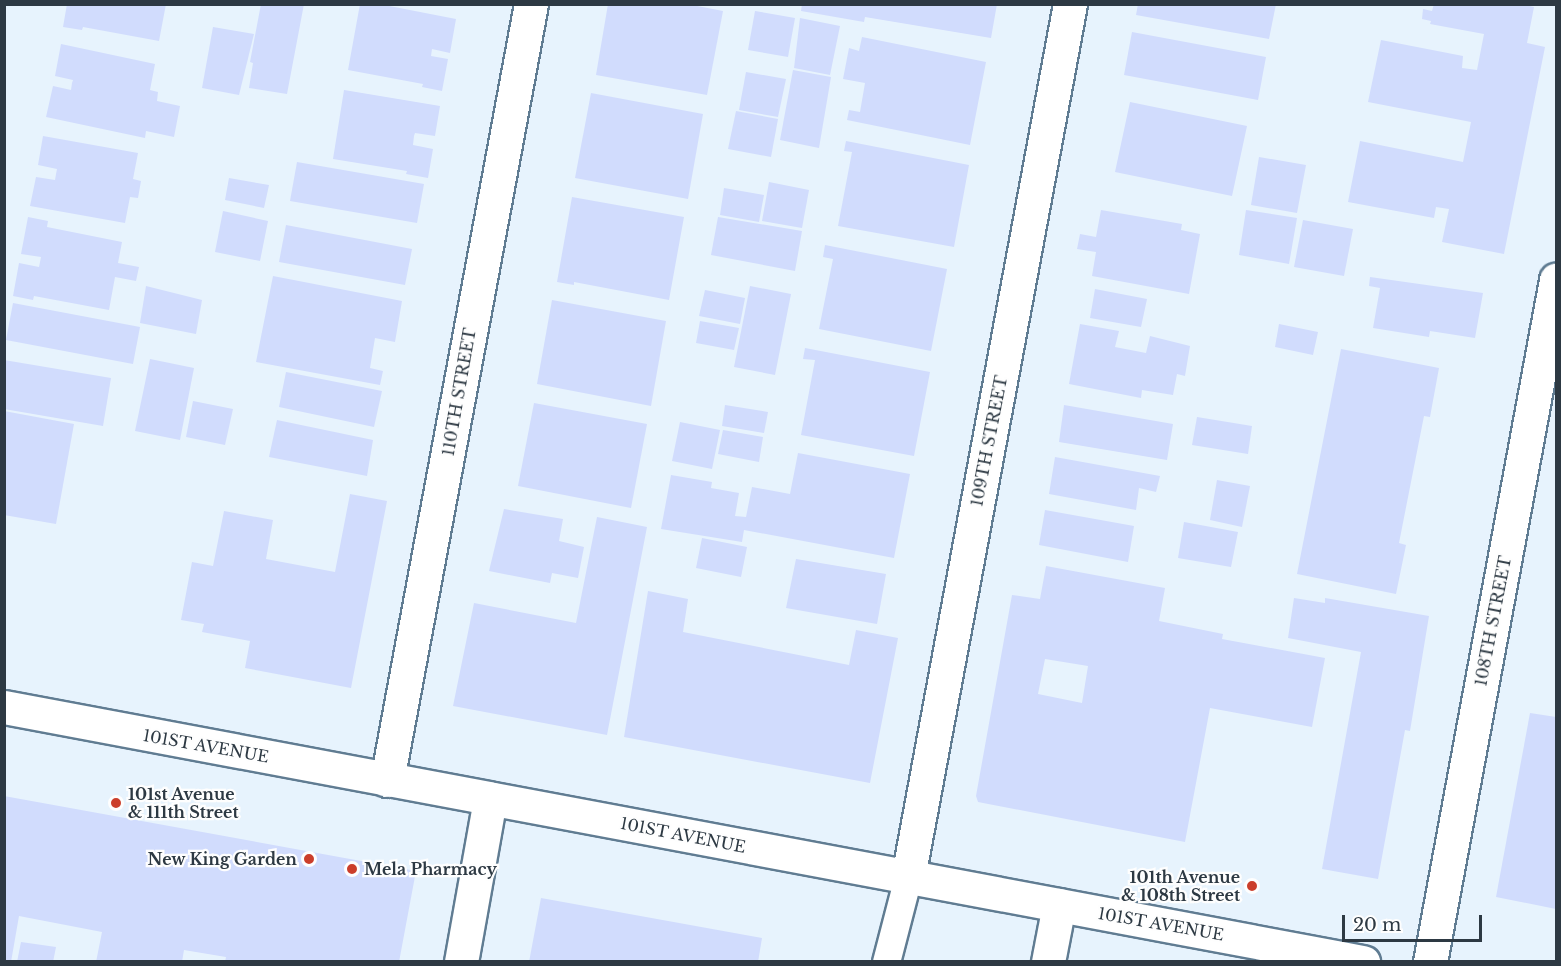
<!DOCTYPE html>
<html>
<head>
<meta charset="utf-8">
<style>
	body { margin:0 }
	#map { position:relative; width:1561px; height:966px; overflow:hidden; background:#e7f3fd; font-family:"Libre Baskerville",serif }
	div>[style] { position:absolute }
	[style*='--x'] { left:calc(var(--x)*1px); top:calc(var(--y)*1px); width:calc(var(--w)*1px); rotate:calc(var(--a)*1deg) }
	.building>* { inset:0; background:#d1dcfd }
	.roads { filter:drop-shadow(2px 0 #607c92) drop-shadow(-2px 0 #607c92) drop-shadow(0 2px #607c92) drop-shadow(0 -2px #607c92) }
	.lane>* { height:27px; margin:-13.5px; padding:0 13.5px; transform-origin:13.5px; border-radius:13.5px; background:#fff }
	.street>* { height:33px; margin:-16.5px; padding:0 16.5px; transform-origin:16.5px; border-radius:16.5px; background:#fff }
	.dots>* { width:16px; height:16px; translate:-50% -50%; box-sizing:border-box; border:3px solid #fefefe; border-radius:50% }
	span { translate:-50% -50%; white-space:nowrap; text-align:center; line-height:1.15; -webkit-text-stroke:4.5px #fefefe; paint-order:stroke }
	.street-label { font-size:16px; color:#2d3943 }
	.poi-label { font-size:16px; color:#2d3943; font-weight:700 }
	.left { translate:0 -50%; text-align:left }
	.right { translate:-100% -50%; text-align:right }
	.frame { position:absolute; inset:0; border:6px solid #2d3943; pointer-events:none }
	.scale { position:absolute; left:1342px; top:915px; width:140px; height:27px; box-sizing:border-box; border:3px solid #2d3943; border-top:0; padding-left:8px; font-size:18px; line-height:21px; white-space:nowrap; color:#2d3943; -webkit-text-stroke:4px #fefefe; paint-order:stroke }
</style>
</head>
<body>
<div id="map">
	<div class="building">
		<i style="clip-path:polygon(67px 4px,166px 4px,159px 41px,83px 27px,82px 30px,63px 27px)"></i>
		<i style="clip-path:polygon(261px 4px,304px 4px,287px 94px,249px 88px,253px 63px,250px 62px)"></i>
		<i style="clip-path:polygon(360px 4px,379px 4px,456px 19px,450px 53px,432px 49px,431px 56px,448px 59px,442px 91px,422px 87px,423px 84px,348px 70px)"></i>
		<i style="clip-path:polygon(608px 4px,687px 4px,723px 11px,707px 95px,596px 75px)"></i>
		<i style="clip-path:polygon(802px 4px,997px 4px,991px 38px,865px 17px,864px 22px,801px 11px)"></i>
		<i style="clip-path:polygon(1138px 4px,1276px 4px,1269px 39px,1136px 15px)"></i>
		<i style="clip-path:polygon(1434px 4px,1521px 4px,1534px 7px,1527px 43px,1545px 47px,1504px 254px,1442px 242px,1449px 209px,1436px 207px,1434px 218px,1348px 202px,1360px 141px,1463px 162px,1471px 122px,1368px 102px,1381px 40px,1463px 56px,1462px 68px,1477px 70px,1484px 34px,1430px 24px,1431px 21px,1422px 19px,1423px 9px,1432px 11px)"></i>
		<i style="clip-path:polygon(755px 11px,795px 18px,788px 57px,748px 50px)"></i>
		<i style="clip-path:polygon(800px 18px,840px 26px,830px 75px,794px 68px)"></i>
		<i style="clip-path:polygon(213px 27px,254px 34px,239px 95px,202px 88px)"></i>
		<i style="clip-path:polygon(1132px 32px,1266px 57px,1258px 100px,1124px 75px)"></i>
		<i style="clip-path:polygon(862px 37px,986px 62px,970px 145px,847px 120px,849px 110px,860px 112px,865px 83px,843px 79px,849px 48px,859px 51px)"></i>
		<i style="clip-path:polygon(61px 44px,155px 64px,150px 90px,158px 92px,157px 101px,180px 106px,174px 137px,146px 131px,145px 138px,46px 117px,53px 86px,71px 90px,72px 83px,73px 80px,55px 76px)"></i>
		<i style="clip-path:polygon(793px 70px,831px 77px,819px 148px,780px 140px)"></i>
		<i style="clip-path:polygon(746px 72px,786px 79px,778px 117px,739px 110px)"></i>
		<i style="clip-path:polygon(344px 90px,440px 106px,435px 136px,415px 133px,414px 136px,413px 145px,433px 149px,428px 178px,406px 174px,407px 171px,333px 159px)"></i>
		<i style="clip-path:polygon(591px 93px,703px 114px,688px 199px,575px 178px)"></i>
		<i style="clip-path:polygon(1130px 102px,1247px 126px,1232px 196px,1115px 172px)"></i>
		<i style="clip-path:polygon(736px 111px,778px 119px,771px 157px,728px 149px)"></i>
		<i style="clip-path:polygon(43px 136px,138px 153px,133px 179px,141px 181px,138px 198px,130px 197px,125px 223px,30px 206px,36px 177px,55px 180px,56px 174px,57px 169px,38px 165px)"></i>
		<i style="clip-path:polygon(846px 141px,969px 165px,954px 247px,838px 226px,852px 152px,844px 151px)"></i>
		<i style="clip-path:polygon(1259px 157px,1306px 165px,1297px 213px,1251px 205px)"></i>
		<i style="clip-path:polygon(297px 162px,424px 184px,417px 223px,290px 201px)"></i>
		<i style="clip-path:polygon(229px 178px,269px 185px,264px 208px,225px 200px)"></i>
		<i style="clip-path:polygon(769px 182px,809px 190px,802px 228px,762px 221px)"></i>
		<i style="clip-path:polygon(724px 188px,764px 195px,759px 222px,720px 215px)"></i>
		<i style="clip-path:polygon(572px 197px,684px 217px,669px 300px,574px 282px,574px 285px,557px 282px)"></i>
		<i style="clip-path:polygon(1101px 210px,1182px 224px,1181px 230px,1200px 234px,1189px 294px,1092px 276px,1096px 252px,1077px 249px,1080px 234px,1096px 237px)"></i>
		<i style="clip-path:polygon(1246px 210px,1297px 218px,1289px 264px,1239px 255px)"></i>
		<i style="clip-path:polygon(223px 211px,268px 221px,260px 261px,215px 252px)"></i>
		<i style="clip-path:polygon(28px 217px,48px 221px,47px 227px,122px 242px,118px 263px,139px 267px,136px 281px,115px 277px,109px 310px,34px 296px,33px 300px,13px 296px,19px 263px,39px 267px,41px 257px,21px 254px)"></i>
		<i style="clip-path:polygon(718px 217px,802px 231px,795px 271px,711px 255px)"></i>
		<i style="clip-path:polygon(1303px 220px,1353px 229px,1344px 276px,1294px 267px)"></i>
		<i style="clip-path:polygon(286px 225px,412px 249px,405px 285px,279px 262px)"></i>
		<i style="clip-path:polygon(825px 245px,947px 269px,931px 351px,819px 329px,833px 259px,823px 257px)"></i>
		<i style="clip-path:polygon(273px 276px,402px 301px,395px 342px,375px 338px,370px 368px,383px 371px,380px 385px,256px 362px)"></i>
		<i style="clip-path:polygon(1370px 277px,1483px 293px,1475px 338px,1430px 331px,1429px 337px,1373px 328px,1380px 288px,1369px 286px)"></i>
		<i style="clip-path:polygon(146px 286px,202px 300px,196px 334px,140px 323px)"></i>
		<i style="clip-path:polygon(750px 286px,791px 294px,775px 375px,734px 367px)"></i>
		<i style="clip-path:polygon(1095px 289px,1147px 299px,1141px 327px,1090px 318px)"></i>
		<i style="clip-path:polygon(705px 290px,745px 298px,740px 324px,699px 316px)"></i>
		<i style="clip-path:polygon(552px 300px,666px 321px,651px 406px,537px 384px)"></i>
		<i style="clip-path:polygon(13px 303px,140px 327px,133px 364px,6px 340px)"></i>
		<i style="clip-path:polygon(700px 321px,739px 328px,734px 350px,696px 343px)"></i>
		<i style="clip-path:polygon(1080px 324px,1119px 331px,1115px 347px,1146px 353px,1150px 336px,1190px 346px,1185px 376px,1177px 374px,1173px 395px,1142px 390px,1141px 398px,1069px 384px)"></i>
		<i style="clip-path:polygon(1279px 324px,1318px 332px,1313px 355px,1275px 347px)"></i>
		<i style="clip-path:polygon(805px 348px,930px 372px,914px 456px,801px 435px,815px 360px,803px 359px)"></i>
		<i style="clip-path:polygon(1341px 349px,1439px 368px,1430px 417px,1424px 416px,1399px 543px,1406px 545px,1396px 594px,1297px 574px)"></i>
		<i style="clip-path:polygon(150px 359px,194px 368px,180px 440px,135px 431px)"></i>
		<i style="clip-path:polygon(4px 360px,111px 378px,103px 426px,4px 409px)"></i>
		<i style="clip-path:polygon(286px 372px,382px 391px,374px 427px,279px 407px)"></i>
		<i style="clip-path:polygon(193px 401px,233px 409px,225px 445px,186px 437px)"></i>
		<i style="clip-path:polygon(534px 403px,647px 424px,631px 508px,518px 486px)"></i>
		<i style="clip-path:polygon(725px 405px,768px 412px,764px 433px,722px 426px)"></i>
		<i style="clip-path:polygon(1064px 405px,1173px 424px,1167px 460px,1059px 442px)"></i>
		<i style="clip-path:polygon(4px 411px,74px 424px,56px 524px,4px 515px)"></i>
		<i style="clip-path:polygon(1197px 417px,1252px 426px,1248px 454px,1192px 445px)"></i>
		<i style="clip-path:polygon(277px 420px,373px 440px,367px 476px,269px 457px)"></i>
		<i style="clip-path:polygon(680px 422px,720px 430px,712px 469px,672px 461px)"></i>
		<i style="clip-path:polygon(723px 430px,763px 437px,759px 462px,718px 454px)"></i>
		<i style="clip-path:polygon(798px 453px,910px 474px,894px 558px,744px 530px,742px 542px,661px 529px,671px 475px,712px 482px,711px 488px,739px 493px,735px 516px,746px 517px,752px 487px,790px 494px)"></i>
		<i style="clip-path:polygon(1055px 457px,1160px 476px,1156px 492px,1139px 488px,1136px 510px,1049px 494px)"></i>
		<i style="clip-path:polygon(1217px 480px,1250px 486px,1242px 527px,1210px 520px)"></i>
		<i style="clip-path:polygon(350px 494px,387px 501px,351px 688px,245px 668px,250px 641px,202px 632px,204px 624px,181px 620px,192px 562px,213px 566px,224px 511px,273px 520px,266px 559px,335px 572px)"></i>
		<i style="clip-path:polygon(504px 509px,563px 519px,559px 541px,584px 547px,578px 578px,552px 573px,550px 583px,489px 571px)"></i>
		<i style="clip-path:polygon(1045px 510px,1134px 526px,1128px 562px,1039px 545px)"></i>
		<i style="clip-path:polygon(597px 517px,647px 527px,607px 735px,453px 706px,474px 603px,576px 623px)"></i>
		<i style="clip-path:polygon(1184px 522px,1238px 532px,1231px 567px,1178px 558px)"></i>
		<i style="clip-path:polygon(702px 538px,747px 547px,741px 577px,696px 568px)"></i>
		<i style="clip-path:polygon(796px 559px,886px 574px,877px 624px,786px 608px)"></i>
		<i style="clip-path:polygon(evenodd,1046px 566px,1165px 588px,1159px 621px,1223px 634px,1222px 639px,1325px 658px,1312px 727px,1210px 708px,1185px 842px,978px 802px,976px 796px,1012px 595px,1040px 599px,1046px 566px,1045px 659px,1088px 666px,1082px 703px,1038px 694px,1045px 659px)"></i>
		<i style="clip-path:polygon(648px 591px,688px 599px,683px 632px,849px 665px,856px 630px,898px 638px,870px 783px,624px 737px)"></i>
		<i style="clip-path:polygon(1294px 598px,1325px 603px,1325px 598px,1429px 616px,1410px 731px,1405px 730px,1378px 879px,1322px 869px,1361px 652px,1288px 638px)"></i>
		<i style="clip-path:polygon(1530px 713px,1556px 717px,1556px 909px,1496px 897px)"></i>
		<i style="clip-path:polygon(4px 796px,416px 871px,399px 962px,225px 962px,226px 957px,184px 950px,182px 962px,96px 962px,102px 932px,19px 916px,11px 962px,4px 962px)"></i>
		<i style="clip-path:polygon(541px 898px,762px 938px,758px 962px,529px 962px)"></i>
		<i style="clip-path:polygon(21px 942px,56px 947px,53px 962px,17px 962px)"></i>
	</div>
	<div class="roads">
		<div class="lane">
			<i style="--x:886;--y:962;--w:88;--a:-75.5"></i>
		</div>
		<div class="street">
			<i style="--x:4;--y:707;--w:1383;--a:10.63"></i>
			<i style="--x:387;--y:780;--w:789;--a:-79.49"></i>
			<i style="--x:908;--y:877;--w:888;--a:-79.49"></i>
			<i style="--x:461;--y:962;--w:166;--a:-79.9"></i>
			<i style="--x:1048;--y:962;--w:58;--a:-79.1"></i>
			<i style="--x:1430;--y:962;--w:694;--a:-79.53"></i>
		</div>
	</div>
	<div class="dots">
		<i style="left:116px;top:803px;background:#cb3e2b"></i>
		<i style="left:309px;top:859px;background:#cb3e2b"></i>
		<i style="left:352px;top:869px;background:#cb3e2b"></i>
		<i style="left:1252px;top:886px;background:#cb3e2b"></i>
	</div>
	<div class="street-label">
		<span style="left:459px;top:392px;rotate:-80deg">110TH STREET</span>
		<span style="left:989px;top:441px;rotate:-79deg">109TH STREET</span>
		<span style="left:1493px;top:621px;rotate:-79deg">108TH STREET</span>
		<span style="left:206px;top:746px;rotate:10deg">101ST AVENUE</span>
		<span style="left:683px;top:835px;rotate:11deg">101ST AVENUE</span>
		<span style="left:1161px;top:924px;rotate:10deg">101ST AVENUE</span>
	</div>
	<div class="poi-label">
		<span class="left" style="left:128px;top:803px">101st Avenue<br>&amp; 111th Street</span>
		<span class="right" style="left:297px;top:859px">New King Garden</span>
		<span class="left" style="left:364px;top:869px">Mela Pharmacy</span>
		<span class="right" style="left:1240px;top:886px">101th Avenue<br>&amp; 108th Street</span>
	</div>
	<div class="frame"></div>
	<div class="scale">20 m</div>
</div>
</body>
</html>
